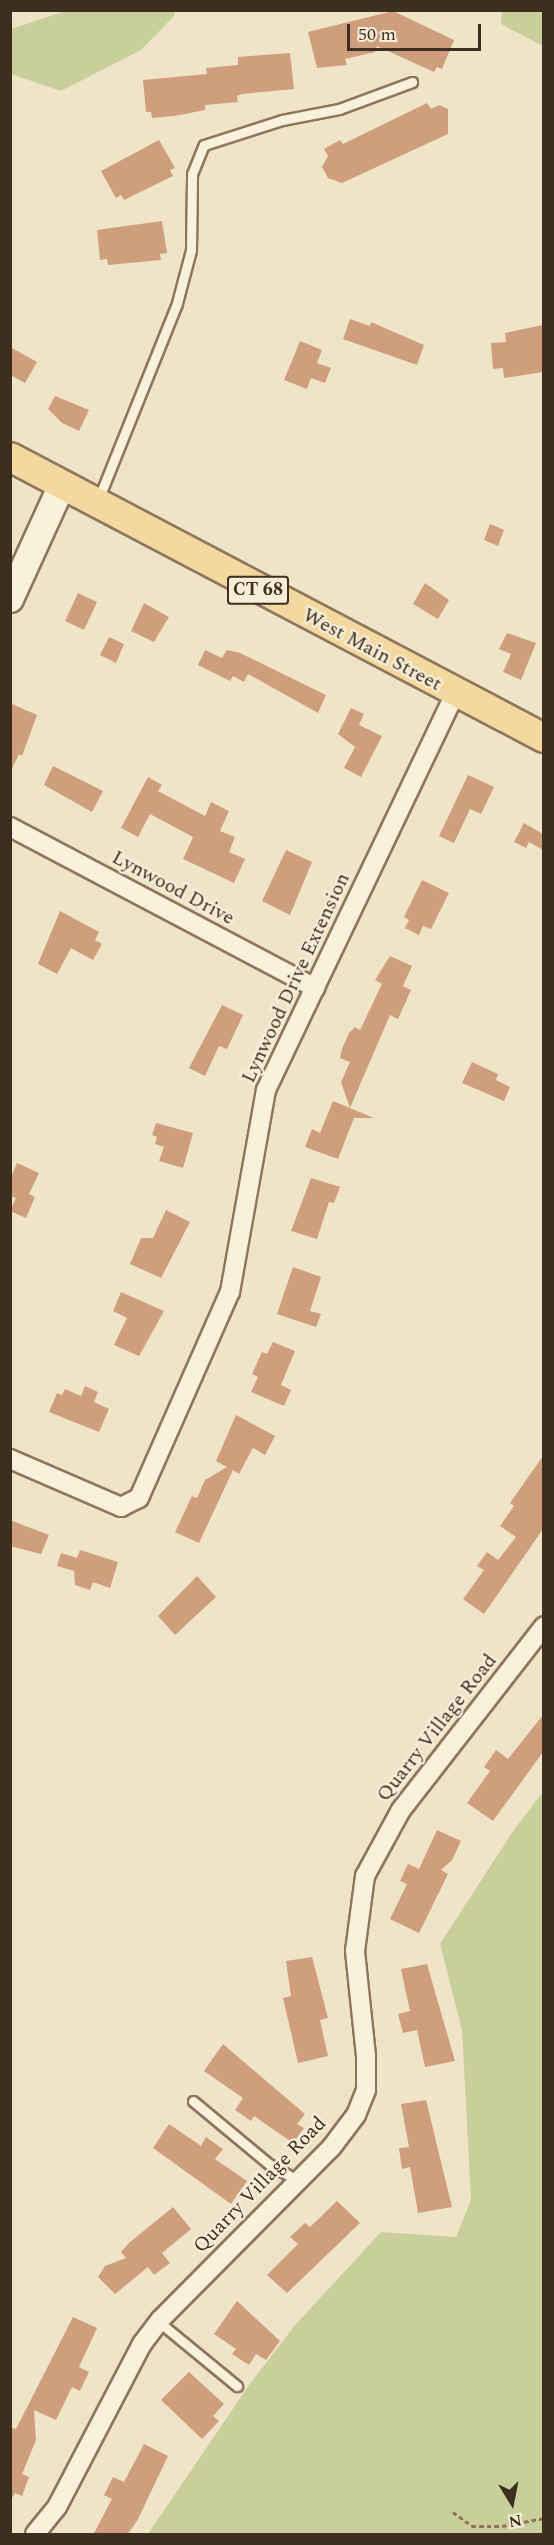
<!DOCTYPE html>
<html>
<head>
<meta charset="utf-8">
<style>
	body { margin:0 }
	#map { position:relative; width:554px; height:2545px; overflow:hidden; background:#f0e4c8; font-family:Spectral,serif }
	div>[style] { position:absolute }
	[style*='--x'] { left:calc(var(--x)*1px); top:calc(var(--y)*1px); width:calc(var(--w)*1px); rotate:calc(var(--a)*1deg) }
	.green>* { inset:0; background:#c9cf9b }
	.building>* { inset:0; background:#cf9f7d }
	.path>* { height:3px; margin-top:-1.5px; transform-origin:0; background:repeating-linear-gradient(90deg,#8d765c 0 4.5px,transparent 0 7.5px) }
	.roads { filter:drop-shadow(2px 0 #8d765c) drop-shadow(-2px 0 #8d765c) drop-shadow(0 2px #8d765c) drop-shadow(0 -2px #8d765c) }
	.lane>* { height:9px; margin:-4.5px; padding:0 4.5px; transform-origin:4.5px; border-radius:4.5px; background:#faf1dc }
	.street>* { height:18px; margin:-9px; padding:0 9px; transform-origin:9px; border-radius:9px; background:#faf1dc }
	.secondary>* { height:26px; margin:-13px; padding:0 13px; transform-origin:13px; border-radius:13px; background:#faf1dc }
	.primary>* { height:28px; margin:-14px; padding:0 14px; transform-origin:14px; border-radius:14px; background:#f3d9a0 }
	span { translate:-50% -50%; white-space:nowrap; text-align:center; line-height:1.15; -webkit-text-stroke:4.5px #f7eed8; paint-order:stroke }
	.shield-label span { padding:2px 4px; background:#f7eed8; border:2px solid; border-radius:4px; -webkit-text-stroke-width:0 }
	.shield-label { font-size:18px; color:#3d2e20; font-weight:700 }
	.street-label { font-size:20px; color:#3d2e20 }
	.frame { position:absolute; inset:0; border:12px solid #3d2e20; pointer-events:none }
	.north { position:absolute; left:482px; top:2473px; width:60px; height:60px; -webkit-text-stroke:4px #f7eed8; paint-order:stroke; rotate:170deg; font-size:16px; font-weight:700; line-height:24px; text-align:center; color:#3d2e20 }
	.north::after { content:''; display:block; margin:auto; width:21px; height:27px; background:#3d2e20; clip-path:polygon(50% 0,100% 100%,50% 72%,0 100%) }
	.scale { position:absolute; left:347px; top:24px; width:134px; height:27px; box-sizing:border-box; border:3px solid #3d2e20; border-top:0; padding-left:8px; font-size:18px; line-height:21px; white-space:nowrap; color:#3d2e20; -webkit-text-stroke:4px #f7eed8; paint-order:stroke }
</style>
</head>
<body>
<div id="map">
	<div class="green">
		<i style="clip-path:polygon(174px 10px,175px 15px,141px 50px,61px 91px,11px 74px,11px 29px,65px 11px)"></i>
		<i style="clip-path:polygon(502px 10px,543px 11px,543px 46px,501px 24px)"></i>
		<i style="clip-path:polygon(543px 1792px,543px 2534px,148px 2534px,249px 2385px,296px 2324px,381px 2232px,456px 2237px,471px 2200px,462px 2030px,440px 1944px,513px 1831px)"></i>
	</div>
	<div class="building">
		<i style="clip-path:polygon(393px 11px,454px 40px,442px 69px,437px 67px,434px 72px,377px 46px,375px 52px,345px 59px,347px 65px,317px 68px,308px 32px)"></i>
		<i style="clip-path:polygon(290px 53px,294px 89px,242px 94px,237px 96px,238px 102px,205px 105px,205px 110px,174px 116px,152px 118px,151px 112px,146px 112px,143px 80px,207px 74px,206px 68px,238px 65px,238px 57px)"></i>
		<i style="clip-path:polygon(427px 103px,431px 109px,439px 105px,448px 109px,448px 134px,342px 183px,328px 178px,322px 167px,328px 156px,324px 149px,340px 140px,343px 144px)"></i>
		<i style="clip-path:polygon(159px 140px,175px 168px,170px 170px,173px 176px,124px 200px,121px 195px,116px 198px,101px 171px)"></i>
		<i style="clip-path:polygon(162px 221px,167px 253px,160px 254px,161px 260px,108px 265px,107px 259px,100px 260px,97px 230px)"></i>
		<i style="clip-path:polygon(350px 319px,370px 326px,371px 322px,424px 345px,417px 365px,343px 339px)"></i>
		<i style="clip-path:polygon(543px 325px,543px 372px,504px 378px,503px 368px,493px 369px,491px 343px,506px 342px,505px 333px)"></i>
		<i style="clip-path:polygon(300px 341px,322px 350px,317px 363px,331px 368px,325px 383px,311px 378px,307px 389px,284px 380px)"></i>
		<i style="clip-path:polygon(10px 347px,37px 362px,25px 383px,10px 375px)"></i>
		<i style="clip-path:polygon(55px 396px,89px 410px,79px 431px,62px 423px,48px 409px)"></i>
		<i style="clip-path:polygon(490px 524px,504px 530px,498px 546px,484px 540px)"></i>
		<i style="clip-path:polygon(425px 583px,449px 600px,438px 619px,413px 604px)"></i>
		<i style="clip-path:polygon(78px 593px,97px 602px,84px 630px,65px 621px)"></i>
		<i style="clip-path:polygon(144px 603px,169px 617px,154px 642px,131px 631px)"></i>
		<i style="clip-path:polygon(507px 633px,536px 643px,521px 680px,503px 672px,511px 654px,499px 649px)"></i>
		<i style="clip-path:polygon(109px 637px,124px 644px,116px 663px,100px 655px)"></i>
		<i style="clip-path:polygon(205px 650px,222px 658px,227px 650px,240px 653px,326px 695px,318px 713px,248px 674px,244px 682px,233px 676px,230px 681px,198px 665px)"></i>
		<i style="clip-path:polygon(10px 703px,37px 715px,22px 756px,19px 754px,10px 773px)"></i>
		<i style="clip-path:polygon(351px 708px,364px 714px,359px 725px,382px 736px,361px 777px,344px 768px,355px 747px,338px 734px)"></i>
		<i style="clip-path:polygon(53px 766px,103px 791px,92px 812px,44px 785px)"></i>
		<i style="clip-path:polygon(468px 775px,494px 787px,481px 814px,470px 809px,454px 843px,439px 836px)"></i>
		<i style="clip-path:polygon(148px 777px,162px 785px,158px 791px,205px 816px,211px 802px,229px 811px,220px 831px,235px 837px,229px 852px,245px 859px,234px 883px,183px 859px,193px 837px,150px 814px,138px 837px,121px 828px)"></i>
		<i style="clip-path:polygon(524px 823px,543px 834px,543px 850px,529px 842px,526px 848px,514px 842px)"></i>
		<i style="clip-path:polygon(286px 850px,312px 862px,290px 915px,262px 901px)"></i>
		<i style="clip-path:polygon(422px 880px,449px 893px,431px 929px,423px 926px,419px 935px,405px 928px,409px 920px,404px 917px)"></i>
		<i style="clip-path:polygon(60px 911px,99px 932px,95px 940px,102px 944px,93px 960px,71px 948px,57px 974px,38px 964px)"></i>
		<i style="clip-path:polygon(390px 956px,412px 966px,403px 986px,411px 990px,398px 1019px,390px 1015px,350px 1108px,374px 1118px,354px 1118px,338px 1159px,305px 1147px,312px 1129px,320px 1133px,333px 1101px,350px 1108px,341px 1082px,350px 1062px,340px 1058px,342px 1049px,349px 1033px,355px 1027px,360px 1030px,382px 984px,375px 980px)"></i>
		<i style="clip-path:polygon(222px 1005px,243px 1015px,227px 1049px,219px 1046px,205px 1076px,189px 1068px)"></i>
		<i style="clip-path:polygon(472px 1062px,498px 1074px,496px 1080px,510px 1087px,504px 1101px,462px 1083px)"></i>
		<i style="clip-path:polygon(156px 1123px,193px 1133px,183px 1168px,159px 1161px,164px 1147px,155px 1144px,157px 1137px,152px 1135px)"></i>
		<i style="clip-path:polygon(17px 1163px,39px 1173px,29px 1194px,35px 1197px,26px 1218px,10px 1211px,16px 1198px,10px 1196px,10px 1179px)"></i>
		<i style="clip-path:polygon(311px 1178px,340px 1187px,334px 1203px,329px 1202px,317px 1239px,291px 1231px)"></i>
		<i style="clip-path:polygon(166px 1210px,190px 1222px,161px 1278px,130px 1264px,141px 1238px,153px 1238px)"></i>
		<i style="clip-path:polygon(293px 1267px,321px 1277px,310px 1311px,321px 1314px,316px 1327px,277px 1314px)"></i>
		<i style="clip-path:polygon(121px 1292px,164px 1311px,139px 1356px,114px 1345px,127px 1318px,113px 1311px)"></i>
		<i style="clip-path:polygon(273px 1342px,295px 1351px,281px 1385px,291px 1390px,284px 1406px,251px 1392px,258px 1377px,252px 1374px,262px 1352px,267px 1354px)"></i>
		<i style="clip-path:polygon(85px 1386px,98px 1392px,94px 1402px,109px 1409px,99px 1432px,49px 1412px,57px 1393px,62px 1395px,65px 1389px,81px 1396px)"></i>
		<i style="clip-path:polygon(236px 1415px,275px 1436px,265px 1455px,253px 1448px,239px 1474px,233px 1470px,199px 1543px,175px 1532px,192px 1496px,197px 1498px,205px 1480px,227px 1467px,216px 1461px)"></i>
		<i style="clip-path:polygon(543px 1456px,543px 1529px,484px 1614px,463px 1599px,484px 1570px,477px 1566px,487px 1552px,498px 1560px,516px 1537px,500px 1526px,514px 1506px,510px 1503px)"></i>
		<i style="clip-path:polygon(10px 1520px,49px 1535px,41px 1554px,10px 1546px)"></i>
		<i style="clip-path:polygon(80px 1550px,118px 1562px,110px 1588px,93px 1582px,90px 1590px,75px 1585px,74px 1571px,57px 1566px,61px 1553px,77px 1558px)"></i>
		<i style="clip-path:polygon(197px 1576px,216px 1597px,175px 1635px,158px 1616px)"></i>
		<i style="clip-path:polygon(543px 1715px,543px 1752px,493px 1821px,467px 1803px,490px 1771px,484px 1767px,496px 1750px,508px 1759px)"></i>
		<i style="clip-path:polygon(437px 1830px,461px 1841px,452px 1860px,441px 1870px,448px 1874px,419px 1933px,390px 1919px,407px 1884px,400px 1881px,408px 1864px,419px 1869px)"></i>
		<i style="clip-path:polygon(312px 1957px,328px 2018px,320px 2020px,328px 2056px,298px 2063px,283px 1998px,291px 1996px,286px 1961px)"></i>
		<i style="clip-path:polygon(427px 1964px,455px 2061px,425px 2067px,417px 2030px,403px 2033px,398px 2014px,410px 2011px,401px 1969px)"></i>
		<i style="clip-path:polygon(223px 2044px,305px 2114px,297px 2124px,304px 2128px,293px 2143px,254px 2116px,251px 2121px,235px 2110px,243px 2098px,204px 2071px)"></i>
		<i style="clip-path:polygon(426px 2100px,452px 2207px,418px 2213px,410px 2167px,402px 2169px,399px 2148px,409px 2147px,401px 2104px)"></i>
		<i style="clip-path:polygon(169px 2124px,201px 2146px,206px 2137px,223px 2149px,215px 2159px,247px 2181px,231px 2204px,153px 2148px)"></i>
		<i style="clip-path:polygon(337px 2201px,360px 2223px,287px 2293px,267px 2275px,298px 2244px,290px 2237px,305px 2223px,310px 2227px)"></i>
		<i style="clip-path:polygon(173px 2207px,191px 2229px,162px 2253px,170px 2263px,154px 2275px,148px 2267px,115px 2294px,98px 2277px,105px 2266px,126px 2258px,121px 2252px,129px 2243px)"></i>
		<i style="clip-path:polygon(237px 2301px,280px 2341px,266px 2360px,256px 2354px,249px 2365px,232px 2354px,236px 2349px,214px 2334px)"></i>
		<i style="clip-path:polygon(73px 2317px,97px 2328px,79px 2367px,89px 2372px,80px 2391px,72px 2387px,56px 2420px,34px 2410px,36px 2440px,22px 2474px,29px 2477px,22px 2496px,15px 2493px,10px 2501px,10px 2427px,16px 2429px)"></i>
		<i style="clip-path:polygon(189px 2372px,224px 2404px,213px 2416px,219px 2421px,202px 2439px,161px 2400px)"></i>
		<i style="clip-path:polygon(144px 2444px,168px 2456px,137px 2521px,127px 2535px,93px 2535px,112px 2499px,104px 2495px,113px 2477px,124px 2482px)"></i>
	</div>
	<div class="path">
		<i style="--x:453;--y:2512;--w:24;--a:36"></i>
		<i style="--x:472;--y:2526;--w:30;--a:0"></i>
		<i style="--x:502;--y:2526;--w:43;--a:-10.8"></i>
	</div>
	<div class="roads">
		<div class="lane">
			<i style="--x:98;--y:500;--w:212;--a:-68.1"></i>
			<i style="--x:177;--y:303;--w:55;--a:-75.2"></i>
			<i style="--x:191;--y:250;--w:76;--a:-89.2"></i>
			<i style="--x:192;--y:174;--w:31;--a:-68"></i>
			<i style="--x:204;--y:145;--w:82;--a:-17.8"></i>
			<i style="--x:282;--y:120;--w:58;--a:-10.9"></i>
			<i style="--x:339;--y:109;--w:78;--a:-20.3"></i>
			<i style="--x:193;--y:2101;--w:99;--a:39.7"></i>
			<i style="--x:269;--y:2164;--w:34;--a:30"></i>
			<i style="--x:159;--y:2322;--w:101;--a:39.4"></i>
		</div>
		<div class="street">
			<i style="--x:10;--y:827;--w:345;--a:27.8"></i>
			<i style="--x:10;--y:1459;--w:121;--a:23.4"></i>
			<i style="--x:121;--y:1507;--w:20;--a:-27"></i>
			<i style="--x:139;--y:1498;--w:225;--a:-66.2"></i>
			<i style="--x:230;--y:1292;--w:205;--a:-79.9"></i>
			<i style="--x:266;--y:1090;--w:440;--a:-64.5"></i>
			<i style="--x:35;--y:2534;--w:35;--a:-51"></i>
			<i style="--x:57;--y:2507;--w:184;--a:-62.5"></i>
			<i style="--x:142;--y:2344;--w:31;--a:-53"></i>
			<i style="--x:161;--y:2319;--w:241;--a:-45.2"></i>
			<i style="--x:331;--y:2148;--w:41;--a:-52.9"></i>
			<i style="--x:356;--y:2115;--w:27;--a:-68"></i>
			<i style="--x:366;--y:2090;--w:34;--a:-90"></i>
			<i style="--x:366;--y:2056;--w:106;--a:-96"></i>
			<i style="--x:355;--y:1951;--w:76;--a:-82.4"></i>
			<i style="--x:365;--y:1876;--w:75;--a:-61.4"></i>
			<i style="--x:401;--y:1810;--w:233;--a:-52.1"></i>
		</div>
		<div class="secondary">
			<i style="--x:10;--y:599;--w:123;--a:-65.5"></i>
		</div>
		<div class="primary">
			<i style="--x:10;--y:457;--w:603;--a:27.75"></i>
		</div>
	</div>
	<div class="shield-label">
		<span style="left:258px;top:590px">CT 68</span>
	</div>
	<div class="street-label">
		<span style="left:372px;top:650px;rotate:28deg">West Main Street</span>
		<span style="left:173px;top:888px;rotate:28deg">Lynwood Drive</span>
		<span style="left:296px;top:978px;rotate:-65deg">Lynwood Drive Extension</span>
		<span style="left:437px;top:1728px;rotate:-52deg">Quarry Village Road</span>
		<span style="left:260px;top:2185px;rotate:-46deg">Quarry Village Road</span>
	</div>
	<div class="frame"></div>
	<div class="north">N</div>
	<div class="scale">50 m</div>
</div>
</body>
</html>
